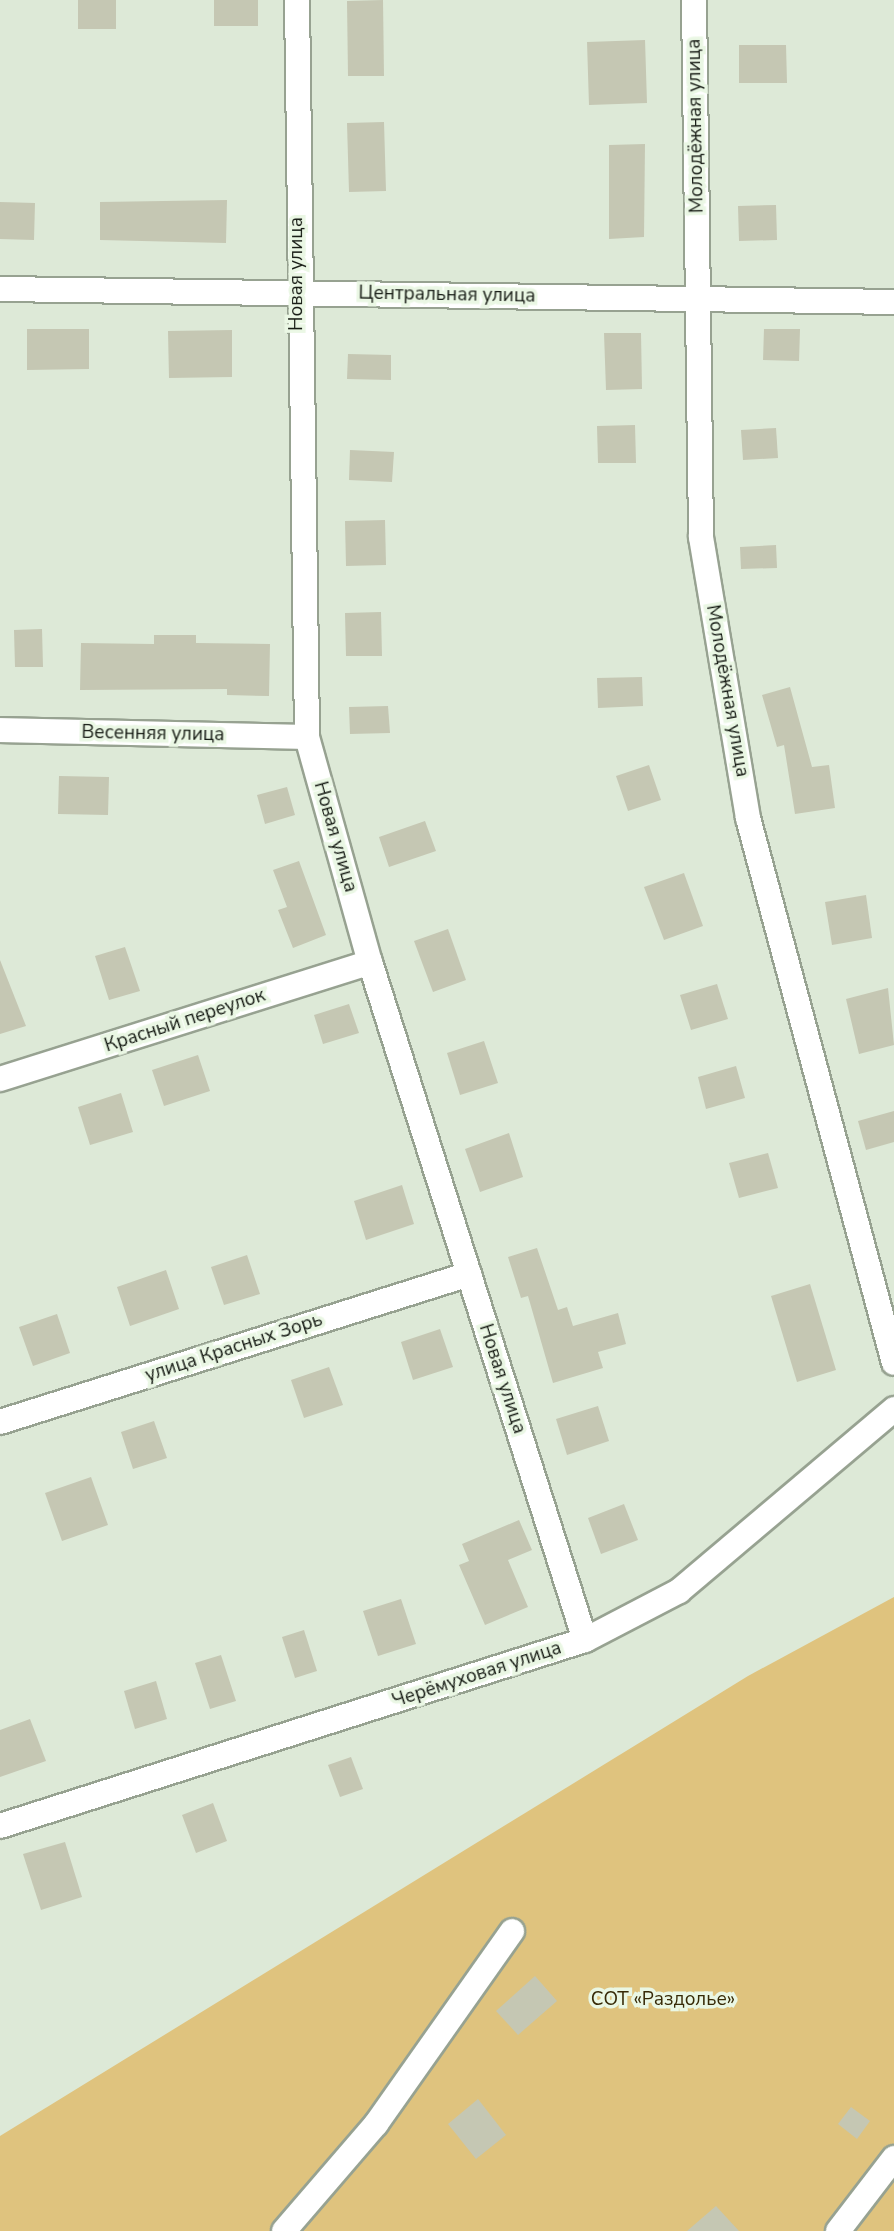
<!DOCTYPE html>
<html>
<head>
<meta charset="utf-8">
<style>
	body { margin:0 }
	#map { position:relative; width:894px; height:2231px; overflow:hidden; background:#dde9d7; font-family:"Nunito Sans",sans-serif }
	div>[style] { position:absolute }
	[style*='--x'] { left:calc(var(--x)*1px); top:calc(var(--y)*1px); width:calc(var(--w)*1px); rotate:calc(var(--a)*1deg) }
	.green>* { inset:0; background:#dfc37e }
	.building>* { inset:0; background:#c5c7b3 }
	.roads { filter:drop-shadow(2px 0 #97a291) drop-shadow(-2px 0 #97a291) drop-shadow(0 2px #97a291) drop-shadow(0 -2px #97a291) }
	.minor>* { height:24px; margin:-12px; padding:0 12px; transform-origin:12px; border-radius:12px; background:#fff }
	span { translate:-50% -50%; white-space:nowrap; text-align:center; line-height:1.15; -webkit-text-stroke:7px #eaf7e4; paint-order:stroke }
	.street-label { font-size:19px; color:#161b14 }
	.park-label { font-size:19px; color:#372a07 }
</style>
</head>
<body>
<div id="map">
	<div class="green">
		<i style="clip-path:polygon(894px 1597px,894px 2231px,0 2231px,0 2136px,748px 1676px)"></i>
	</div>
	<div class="building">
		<i style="clip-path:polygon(78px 0,116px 0,116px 29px,78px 29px)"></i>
		<i style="clip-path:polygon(214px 0,258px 0,258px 26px,214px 26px)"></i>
		<i style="clip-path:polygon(383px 0,384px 76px,348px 76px,347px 1px)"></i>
		<i style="clip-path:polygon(645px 40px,647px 103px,589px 105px,587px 42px)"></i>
		<i style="clip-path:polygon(739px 45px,786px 45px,787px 83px,739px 83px)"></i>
		<i style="clip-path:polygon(384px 122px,386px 191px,349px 192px,347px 123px)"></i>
		<i style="clip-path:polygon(645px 144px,644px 237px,609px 239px,609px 145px)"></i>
		<i style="clip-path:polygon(227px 200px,226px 243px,100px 240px,100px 202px)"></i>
		<i style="clip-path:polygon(0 202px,35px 203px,34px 240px,0 239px)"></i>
		<i style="clip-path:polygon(776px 205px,777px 240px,739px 241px,738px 206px)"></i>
		<i style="clip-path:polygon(27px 329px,89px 329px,89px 369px,27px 370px)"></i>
		<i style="clip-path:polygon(764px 329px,800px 329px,799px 361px,763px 360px)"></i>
		<i style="clip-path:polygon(232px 330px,232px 377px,169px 378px,168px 331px)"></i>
		<i style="clip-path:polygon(604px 333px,641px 333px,642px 389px,606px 390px)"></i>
		<i style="clip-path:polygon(348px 354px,391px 355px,391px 380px,347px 379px)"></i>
		<i style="clip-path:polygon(635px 425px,636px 463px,598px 463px,597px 426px)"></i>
		<i style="clip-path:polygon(776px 428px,778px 458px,743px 460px,741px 430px)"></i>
		<i style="clip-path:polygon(350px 450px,394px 452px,392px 482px,349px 480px)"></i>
		<i style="clip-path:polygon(385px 520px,386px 565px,346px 566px,345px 521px)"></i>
		<i style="clip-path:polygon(776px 545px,777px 568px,741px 569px,740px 547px)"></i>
		<i style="clip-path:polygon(381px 612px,382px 656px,346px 656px,345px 613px)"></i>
		<i style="clip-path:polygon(42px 629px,43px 667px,15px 667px,14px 630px)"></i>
		<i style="clip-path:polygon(154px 635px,196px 635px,196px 643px,270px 644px,269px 696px,227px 695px,227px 689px,80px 690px,81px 643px,154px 644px)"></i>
		<i style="clip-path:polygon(642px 677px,643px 706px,598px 708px,597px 678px)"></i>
		<i style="clip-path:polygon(790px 687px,812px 767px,829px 765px,835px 808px,795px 814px,784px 745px,777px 747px,762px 695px)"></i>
		<i style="clip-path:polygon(388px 706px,390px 733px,350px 734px,349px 707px)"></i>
		<i style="clip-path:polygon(649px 765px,661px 800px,628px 811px,616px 776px)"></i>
		<i style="clip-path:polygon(59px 776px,109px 777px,108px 815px,58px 814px)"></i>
		<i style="clip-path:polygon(287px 787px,295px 815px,265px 824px,257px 795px)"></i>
		<i style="clip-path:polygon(425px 821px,436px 851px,389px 867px,379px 837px)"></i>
		<i style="clip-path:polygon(299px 861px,326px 935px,293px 948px,278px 910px,287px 907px,273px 870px)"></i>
		<i style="clip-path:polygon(684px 873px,703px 926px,664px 940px,644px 887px)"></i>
		<i style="clip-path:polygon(866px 895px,872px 938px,832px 945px,825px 902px)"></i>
		<i style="clip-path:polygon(448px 929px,466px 980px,433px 992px,414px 941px)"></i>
		<i style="clip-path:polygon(125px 947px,140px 991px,109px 1000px,95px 956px)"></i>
		<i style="clip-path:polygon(0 960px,26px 1026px,0 1034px)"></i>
		<i style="clip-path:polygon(717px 984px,728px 1019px,691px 1030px,680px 995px)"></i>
		<i style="clip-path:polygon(888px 988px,894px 1045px,859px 1054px,846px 999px)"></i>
		<i style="clip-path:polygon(349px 1004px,359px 1033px,323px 1044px,314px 1015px)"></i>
		<i style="clip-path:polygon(484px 1041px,498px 1083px,460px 1095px,447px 1053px)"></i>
		<i style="clip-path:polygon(198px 1055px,210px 1091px,164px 1106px,152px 1070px)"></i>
		<i style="clip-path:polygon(736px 1066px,745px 1098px,706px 1109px,698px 1077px)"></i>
		<i style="clip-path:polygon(121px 1093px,133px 1132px,90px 1145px,78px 1107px)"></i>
		<i style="clip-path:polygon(894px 1111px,894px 1142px,866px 1150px,858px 1121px)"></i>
		<i style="clip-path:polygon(509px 1133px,523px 1177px,480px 1192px,465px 1149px)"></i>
		<i style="clip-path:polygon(768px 1153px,778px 1188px,739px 1198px,729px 1163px)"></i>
		<i style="clip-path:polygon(402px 1185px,414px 1224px,366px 1240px,354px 1201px)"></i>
		<i style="clip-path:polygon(537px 1248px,558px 1310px,567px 1307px,573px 1326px,618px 1313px,626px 1344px,598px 1352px,603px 1368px,553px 1383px,528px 1296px,521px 1298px,508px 1257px)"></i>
		<i style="clip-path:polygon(247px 1255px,260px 1294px,224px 1305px,211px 1267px)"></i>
		<i style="clip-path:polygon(166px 1270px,179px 1309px,130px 1326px,117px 1287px)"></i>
		<i style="clip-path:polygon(810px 1284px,836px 1370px,797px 1382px,771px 1296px)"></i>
		<i style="clip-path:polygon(57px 1314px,70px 1353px,33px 1366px,19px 1327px)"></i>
		<i style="clip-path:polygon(440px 1329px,453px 1367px,413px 1380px,401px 1342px)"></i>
		<i style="clip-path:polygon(329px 1367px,343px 1405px,304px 1418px,291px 1380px)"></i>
		<i style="clip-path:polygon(598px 1406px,609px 1441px,567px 1455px,556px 1419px)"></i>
		<i style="clip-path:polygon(154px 1421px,167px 1458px,133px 1469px,121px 1432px)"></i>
		<i style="clip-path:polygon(91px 1477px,108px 1525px,62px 1541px,45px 1493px)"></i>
		<i style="clip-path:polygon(624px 1504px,638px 1540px,601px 1554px,588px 1518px)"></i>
		<i style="clip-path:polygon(519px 1520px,532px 1550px,508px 1560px,528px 1607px,485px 1625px,459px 1565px,469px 1561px,462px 1544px)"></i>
		<i style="clip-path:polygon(401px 1599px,416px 1644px,378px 1656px,363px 1611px)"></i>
		<i style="clip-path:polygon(304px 1630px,317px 1671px,295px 1678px,282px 1637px)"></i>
		<i style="clip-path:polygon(221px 1655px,236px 1701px,210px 1709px,195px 1663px)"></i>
		<i style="clip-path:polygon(156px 1681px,167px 1719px,135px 1729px,124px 1691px)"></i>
		<i style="clip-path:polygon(30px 1719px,46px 1761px,0 1777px,0 1730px)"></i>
		<i style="clip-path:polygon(351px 1757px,363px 1789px,340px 1797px,328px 1765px)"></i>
		<i style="clip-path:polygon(213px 1803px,227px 1841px,196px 1853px,182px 1815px)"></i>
		<i style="clip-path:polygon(65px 1842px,82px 1897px,41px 1910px,23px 1854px)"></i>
		<i style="clip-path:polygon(535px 1976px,557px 2001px,518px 2035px,496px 2011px)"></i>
		<i style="clip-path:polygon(478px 2099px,506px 2135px,476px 2159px,448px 2124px)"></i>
		<i style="clip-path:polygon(851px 2107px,870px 2121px,857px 2139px,838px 2124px)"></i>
		<i style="clip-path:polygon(716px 2206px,739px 2231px,687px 2231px)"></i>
	</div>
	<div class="roads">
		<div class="minor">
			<i style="--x:297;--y:0;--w:737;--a:89.22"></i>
			<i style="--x:307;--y:737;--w:234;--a:74.4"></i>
			<i style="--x:370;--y:962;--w:711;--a:72.41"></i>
			<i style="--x:694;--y:0;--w:537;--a:89.25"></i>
			<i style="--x:701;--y:537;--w:285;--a:80.5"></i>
			<i style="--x:748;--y:818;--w:564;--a:75"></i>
			<i style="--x:0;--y:289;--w:894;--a:0.83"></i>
			<i style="--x:0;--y:730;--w:307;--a:1.3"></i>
			<i style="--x:0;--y:1079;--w:388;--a:-17.5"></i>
			<i style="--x:0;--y:1422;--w:492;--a:-17.5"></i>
			<i style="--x:0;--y:1826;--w:614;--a:-17.64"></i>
			<i style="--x:585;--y:1640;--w:106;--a:-27.5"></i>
			<i style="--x:679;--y:1591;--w:282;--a:-40.2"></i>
			<i style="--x:284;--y:2231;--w:141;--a:-49.3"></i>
			<i style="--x:376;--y:2124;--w:236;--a:-54.8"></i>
			<i style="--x:838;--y:2231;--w:92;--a:-52.5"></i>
		</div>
	</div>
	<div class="street-label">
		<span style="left:696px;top:126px;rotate:-91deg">Молодёжная улица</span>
		<span style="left:297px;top:274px;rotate:-90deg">Новая улица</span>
		<span style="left:447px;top:295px;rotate:1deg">Центральная улица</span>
		<span style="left:727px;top:691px;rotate:80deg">Молодёжная улица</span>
		<span style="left:153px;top:734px;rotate:1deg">Весенняя улица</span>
		<span style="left:335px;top:837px;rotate:74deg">Новая улица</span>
		<span style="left:185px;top:1021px;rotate:-18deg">Красный переулок</span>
		<span style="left:234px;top:1348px;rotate:-18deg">улица Красных Зорь</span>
		<span style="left:502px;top:1379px;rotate:72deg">Новая улица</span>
		<span style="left:477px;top:1675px;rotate:-18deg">Черёмуховая улица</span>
	</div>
	<div class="park-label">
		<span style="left:663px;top:2000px">СОТ «Раздолье»</span>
	</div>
</div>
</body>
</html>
